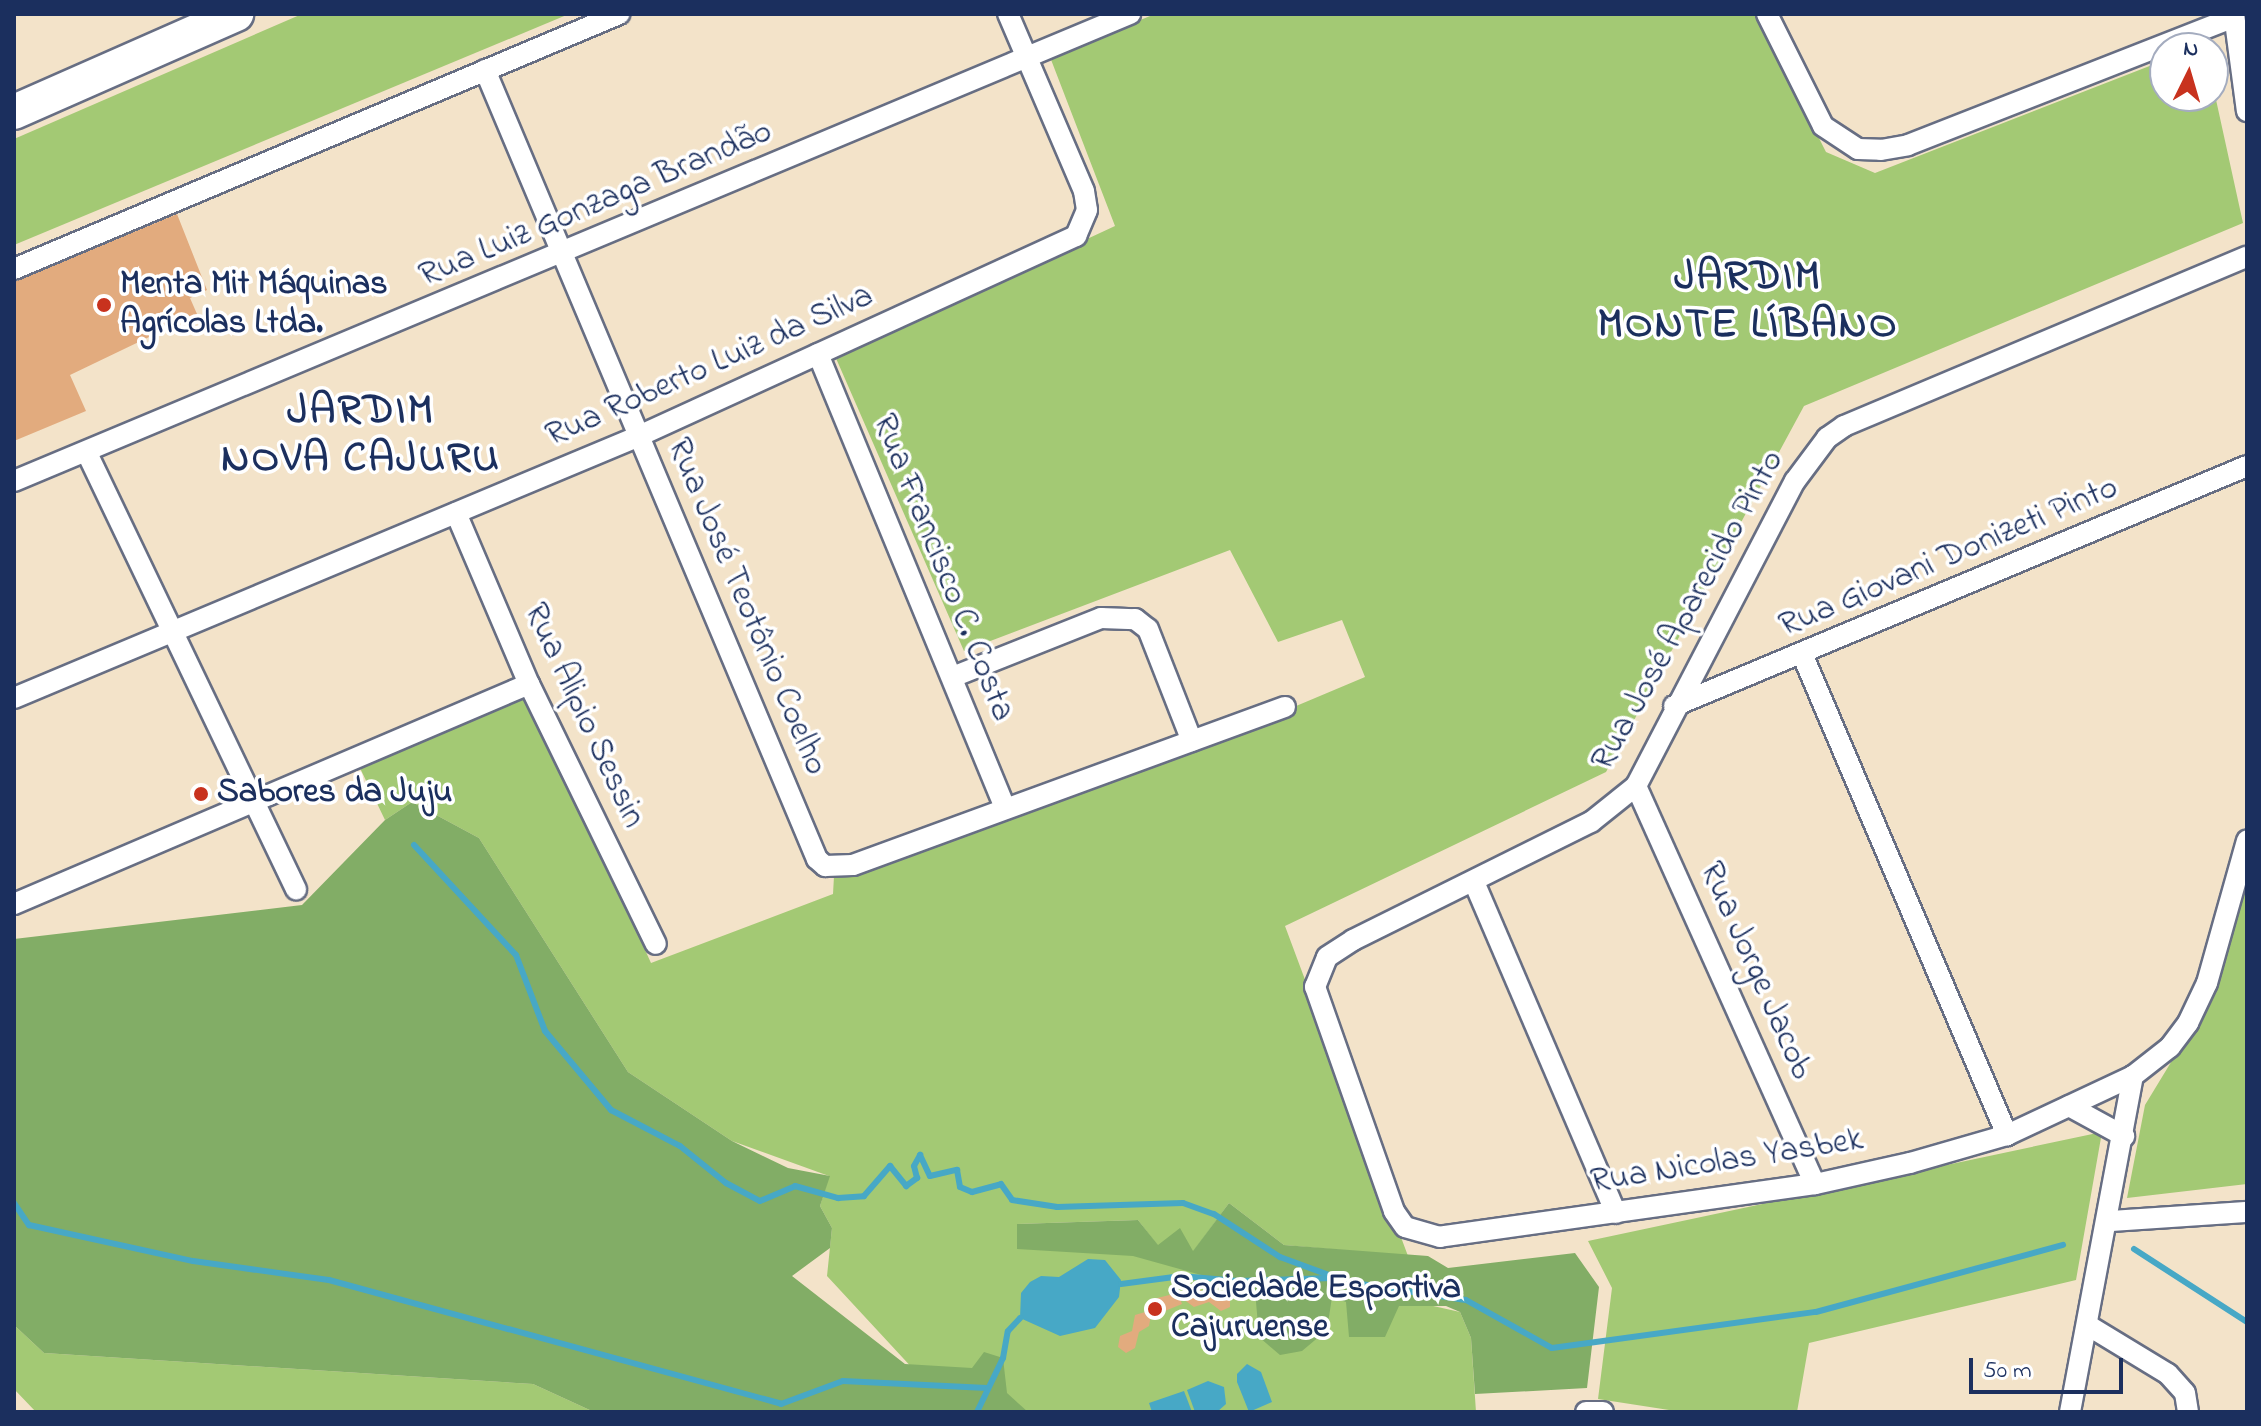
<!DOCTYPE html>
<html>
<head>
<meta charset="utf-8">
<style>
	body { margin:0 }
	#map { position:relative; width:2261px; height:1426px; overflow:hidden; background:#f3e3c9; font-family:"Indie Flower",sans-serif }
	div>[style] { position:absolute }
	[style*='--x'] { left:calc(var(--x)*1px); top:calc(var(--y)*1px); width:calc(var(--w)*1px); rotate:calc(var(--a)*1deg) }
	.green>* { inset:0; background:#a3c974 }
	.forest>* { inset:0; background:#82ad66 }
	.water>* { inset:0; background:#47a8c6 }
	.stream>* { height:6px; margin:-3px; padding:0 3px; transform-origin:3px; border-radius:3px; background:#47a8c6 }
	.building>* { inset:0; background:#e2ab7e }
	.roads { filter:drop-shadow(2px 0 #676e83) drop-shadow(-2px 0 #676e83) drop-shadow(0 2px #676e83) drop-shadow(0 -2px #676e83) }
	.street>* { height:20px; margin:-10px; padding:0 10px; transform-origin:10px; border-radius:10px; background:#fff }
	.primary>* { height:34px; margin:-17px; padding:0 17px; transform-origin:17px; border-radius:17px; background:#fff }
	.dots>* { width:22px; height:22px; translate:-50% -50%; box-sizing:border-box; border:4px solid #fff; border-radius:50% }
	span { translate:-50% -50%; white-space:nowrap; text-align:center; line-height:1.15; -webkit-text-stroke:7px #fff; paint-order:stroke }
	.street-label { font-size:34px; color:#1b2f5e }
	.poi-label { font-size:34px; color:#1b2f5e; font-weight:700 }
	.left { translate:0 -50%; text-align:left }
	.district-label { font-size:42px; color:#1b2f5e; font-weight:700; letter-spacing:2px }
	.frame { position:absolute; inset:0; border:16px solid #1b2f5e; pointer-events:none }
	.north { position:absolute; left:2149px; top:32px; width:80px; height:80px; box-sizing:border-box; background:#fff; border:2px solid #a4acbf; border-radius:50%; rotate:5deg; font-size:22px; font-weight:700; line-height:32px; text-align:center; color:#1b2f5e }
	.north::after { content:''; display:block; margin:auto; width:28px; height:36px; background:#c8321e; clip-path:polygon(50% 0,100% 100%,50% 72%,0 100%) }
	.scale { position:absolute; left:1969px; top:1358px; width:154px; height:36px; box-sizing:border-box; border:4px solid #1b2f5e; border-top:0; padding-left:10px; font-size:24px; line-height:28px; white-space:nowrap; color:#1b2f5e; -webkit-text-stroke:6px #fff; paint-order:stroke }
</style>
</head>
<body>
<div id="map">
	<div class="green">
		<i style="clip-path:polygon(302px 14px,569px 14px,14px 245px,14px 139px)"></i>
		<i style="clip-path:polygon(evenodd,1155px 14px,1756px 14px,1826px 152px,1875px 173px,2165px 60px,2165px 96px,2213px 96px,2213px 86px,2243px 223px,1804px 406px,1606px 772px,1285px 926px,1408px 1256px,1284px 1245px,1229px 1203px,1193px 1252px,1460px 1312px,1471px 1338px,1476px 1412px,953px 1412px,827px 1276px,832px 1228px,820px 1206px,829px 1176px,732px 1141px,628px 1072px,479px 838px,412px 802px,385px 820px,359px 766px,509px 698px,532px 701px,651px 963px,833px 894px,834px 876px,1204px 745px,1365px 677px,1342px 620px,1278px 642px,1230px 550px,964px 651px,835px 356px,1115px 226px,1050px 57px,1155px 14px,1138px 1220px,1158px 1246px,1017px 1225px,1017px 1224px,1138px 1220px)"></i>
		<i style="clip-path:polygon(2247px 854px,2247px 1184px,2127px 1198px,2145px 1105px,2207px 1003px)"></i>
		<i style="clip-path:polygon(2102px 1132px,2076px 1280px,1809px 1343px,1797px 1412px,1682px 1412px,1598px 1399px,1612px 1288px,1588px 1241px)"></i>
		<i style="clip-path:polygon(14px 1325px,44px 1353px,533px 1384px,594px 1412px,36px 1412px,14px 1389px)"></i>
	</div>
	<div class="forest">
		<i style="clip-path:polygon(412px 802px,479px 838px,628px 1072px,732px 1141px,788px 1168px,830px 1176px,820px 1206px,832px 1228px,830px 1248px,792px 1276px,905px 1364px,972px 1368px,984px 1352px,1003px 1358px,1007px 1393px,1028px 1412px,594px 1412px,533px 1384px,44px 1353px,14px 1325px,14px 939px,302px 905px,385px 820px)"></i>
		<i style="clip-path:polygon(1229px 1203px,1284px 1245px,1428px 1256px,1448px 1268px,1575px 1253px,1599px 1287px,1587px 1388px,1475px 1394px,1471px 1338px,1460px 1312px,1446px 1306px,1399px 1306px,1385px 1337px,1349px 1337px,1346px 1302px,1332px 1297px,1327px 1330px,1302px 1351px,1280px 1355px,1259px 1337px,1255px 1290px,1133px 1256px,1017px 1249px,1017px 1224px,1138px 1220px,1158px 1245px,1180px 1228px,1193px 1251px)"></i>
	</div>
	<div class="water">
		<i style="clip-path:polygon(1088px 1259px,1105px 1260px,1121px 1280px,1119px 1297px,1095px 1328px,1060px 1336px,1020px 1318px,1021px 1293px,1030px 1282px,1041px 1276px,1059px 1277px)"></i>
		<i style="clip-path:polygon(1247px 1364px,1261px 1372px,1272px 1402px,1249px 1412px,1237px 1382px,1237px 1374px)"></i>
		<i style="clip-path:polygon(1208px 1381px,1224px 1387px,1226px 1404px,1217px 1412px,1195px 1412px,1187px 1390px)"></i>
		<i style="clip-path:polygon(1184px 1391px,1192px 1412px,1152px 1412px,1149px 1403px)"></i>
	</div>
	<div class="stream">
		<i style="--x:414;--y:845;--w:150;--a:47.2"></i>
		<i style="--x:516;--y:955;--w:81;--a:69.1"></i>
		<i style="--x:545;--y:1031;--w:103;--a:50.1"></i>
		<i style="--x:611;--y:1110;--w:78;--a:27.6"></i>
		<i style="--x:680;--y:1146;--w:59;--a:38.8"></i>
		<i style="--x:726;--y:1183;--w:38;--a:28"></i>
		<i style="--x:760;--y:1201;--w:38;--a:-23"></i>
		<i style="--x:795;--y:1186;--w:45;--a:15.6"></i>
		<i style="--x:838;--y:1198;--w:26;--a:-4"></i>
		<i style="--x:864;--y:1196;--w:40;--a:-49"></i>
		<i style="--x:890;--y:1166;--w:26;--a:51"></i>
		<i style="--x:906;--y:1186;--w:14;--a:-36"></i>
		<i style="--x:917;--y:1178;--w:12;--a:-104"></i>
		<i style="--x:914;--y:1166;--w:13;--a:-61"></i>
		<i style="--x:920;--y:1155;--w:23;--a:65"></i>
		<i style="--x:930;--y:1176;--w:28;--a:-13"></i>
		<i style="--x:957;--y:1170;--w:17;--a:80"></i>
		<i style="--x:960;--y:1187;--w:13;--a:23"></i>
		<i style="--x:972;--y:1192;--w:30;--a:-15"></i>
		<i style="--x:1001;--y:1184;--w:19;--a:55"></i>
		<i style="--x:1012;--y:1200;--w:46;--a:8.8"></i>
		<i style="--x:1057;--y:1207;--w:126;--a:-1.8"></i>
		<i style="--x:1183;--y:1203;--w:33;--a:20"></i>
		<i style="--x:1214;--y:1214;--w:79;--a:33.1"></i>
		<i style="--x:1280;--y:1257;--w:72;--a:20.2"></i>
		<i style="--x:1348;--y:1282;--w:119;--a:8.7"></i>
		<i style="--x:1466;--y:1300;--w:98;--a:29.2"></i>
		<i style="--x:1552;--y:1348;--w:266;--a:-7.8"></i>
		<i style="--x:1816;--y:1312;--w:256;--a:-15.2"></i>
		<i style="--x:14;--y:1203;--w:27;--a:56"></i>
		<i style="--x:29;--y:1225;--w:168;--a:12.4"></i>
		<i style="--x:193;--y:1261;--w:137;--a:8"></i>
		<i style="--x:329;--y:1280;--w:469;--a:15.3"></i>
		<i style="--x:781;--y:1404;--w:66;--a:-20.4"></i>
		<i style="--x:843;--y:1381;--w:144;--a:2.8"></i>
		<i style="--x:2134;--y:1249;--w:135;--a:32.9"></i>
		<i style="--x:1121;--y:1284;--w:61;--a:-7.6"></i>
		<i style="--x:1181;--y:1276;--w:57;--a:5"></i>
		<i style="--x:1238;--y:1281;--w:94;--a:-1.8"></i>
		<i style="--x:977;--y:1412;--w:60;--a:-64.3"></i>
		<i style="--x:1003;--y:1358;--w:27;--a:-80"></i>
		<i style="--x:1008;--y:1331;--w:18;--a:-47"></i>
	</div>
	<div class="building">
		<i style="clip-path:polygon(177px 214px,207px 290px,190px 298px,197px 314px,70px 375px,86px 411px,14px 441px,14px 282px)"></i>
		<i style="clip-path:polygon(1198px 1288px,1208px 1296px,1222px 1291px,1230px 1296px,1230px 1307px,1221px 1311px,1209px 1302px,1194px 1307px,1179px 1296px,1182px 1304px,1155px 1315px,1149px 1300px)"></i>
		<i style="clip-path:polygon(1152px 1310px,1149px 1326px,1139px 1332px,1135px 1348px,1126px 1353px,1118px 1347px,1120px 1336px,1132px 1331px,1135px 1315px)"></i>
	</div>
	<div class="roads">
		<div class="street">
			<i style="--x:1767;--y:14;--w:125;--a:63.4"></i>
			<i style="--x:1823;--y:126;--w:42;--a:33.3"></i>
			<i style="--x:1858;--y:149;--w:23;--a:2"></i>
			<i style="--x:1881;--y:150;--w:27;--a:-10"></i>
			<i style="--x:1908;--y:145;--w:350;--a:-21.4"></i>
			<i style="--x:2234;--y:14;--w:98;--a:82.4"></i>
			<i style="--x:485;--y:70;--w:856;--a:67.18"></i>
			<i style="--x:817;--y:859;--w:11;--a:41"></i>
			<i style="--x:825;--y:866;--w:28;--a:-2"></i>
			<i style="--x:853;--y:865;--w:460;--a:-20.1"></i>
			<i style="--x:14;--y:269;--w:657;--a:-22.85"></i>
			<i style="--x:818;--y:354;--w:489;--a:67.6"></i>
			<i style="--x:87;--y:453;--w:484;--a:64.4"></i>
			<i style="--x:14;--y:481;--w:1210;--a:-22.71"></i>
			<i style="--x:456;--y:513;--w:186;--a:66.9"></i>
			<i style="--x:529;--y:684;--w:289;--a:64"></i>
			<i style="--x:1803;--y:656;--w:521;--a:66.93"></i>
			<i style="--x:955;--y:676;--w:157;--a:-21.7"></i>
			<i style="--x:1101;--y:618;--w:34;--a:2"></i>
			<i style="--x:1135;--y:619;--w:16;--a:38"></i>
			<i style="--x:1148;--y:629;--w:120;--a:68.6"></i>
			<i style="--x:14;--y:698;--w:678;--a:-22.74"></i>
			<i style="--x:639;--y:436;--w:481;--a:-24.6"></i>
			<i style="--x:1076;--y:236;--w:28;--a:-67"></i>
			<i style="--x:1087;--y:210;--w:19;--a:-99"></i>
			<i style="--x:1084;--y:191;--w:193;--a:-113.2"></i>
			<i style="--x:1674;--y:706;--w:621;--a:-22.73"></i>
			<i style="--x:1636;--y:786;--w:436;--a:65.8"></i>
			<i style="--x:1474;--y:882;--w:360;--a:66.8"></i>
			<i style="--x:14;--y:904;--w:560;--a:-23.13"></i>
			<i style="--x:2133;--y:1076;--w:139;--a:154.9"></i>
			<i style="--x:2007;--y:1135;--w:101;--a:163.9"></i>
			<i style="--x:1910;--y:1163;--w:97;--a:167.5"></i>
			<i style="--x:1815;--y:1184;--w:379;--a:172"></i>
			<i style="--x:1440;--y:1237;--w:36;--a:-164"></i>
			<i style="--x:1405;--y:1227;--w:19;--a:-125"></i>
			<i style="--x:1394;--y:1211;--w:238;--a:-109.4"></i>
			<i style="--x:1315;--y:987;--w:32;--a:-68"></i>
			<i style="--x:1327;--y:957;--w:31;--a:-33"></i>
			<i style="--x:1353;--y:940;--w:266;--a:-26.4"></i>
			<i style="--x:1591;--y:822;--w:58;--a:-38.7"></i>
			<i style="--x:1636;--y:786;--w:344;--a:-62.5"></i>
			<i style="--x:1795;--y:481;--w:54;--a:-53.3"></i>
			<i style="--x:1827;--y:438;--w:21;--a:-35"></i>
			<i style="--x:1844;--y:426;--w:437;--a:-22.8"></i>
			<i style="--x:2069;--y:1106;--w:63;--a:28.6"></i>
			<i style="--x:2110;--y:1221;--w:137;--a:-3.8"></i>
			<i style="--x:2089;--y:1326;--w:92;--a:31.3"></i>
			<i style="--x:2168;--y:1374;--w:25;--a:48"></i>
			<i style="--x:2185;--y:1393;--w:19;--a:81"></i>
			<i style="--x:1586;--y:1412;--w:17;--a:0"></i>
			<i style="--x:2070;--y:1412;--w:342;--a:-79.4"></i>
			<i style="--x:2133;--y:1076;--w:47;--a:-38.1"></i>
			<i style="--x:2170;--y:1047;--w:30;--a:-53"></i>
			<i style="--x:2188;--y:1023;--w:44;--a:-64.6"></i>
			<i style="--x:2207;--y:983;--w:148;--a:-74.3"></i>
		</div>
		<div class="primary">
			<i style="--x:14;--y:112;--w:243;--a:-23.8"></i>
		</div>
	</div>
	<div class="dots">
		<i style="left:104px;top:305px;background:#c8321e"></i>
		<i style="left:201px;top:794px;background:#c8321e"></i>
		<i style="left:1155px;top:1309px;background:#c8321e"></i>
	</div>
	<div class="street-label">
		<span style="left:596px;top:205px;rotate:-23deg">Rua Luiz Gonzaga Brandão</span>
		<span style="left:710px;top:367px;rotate:-24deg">Rua Roberto Luiz da Silva</span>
		<span style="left:1949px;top:558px;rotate:-23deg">Rua Giovani Donizeti Pinto</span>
		<span style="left:942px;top:568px;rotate:68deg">Rua Francisco C. Costa</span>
		<span style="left:746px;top:607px;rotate:67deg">Rua José Teotônio Coelho</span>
		<span style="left:1689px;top:611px;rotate:-61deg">Rua José Aparecido Pinto</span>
		<span style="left:583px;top:716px;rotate:65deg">Rua Alipio Sessin</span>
		<span style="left:1755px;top:971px;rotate:66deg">Rua Jorge Jacob</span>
		<span style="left:1727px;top:1162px;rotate:-9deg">Rua Nicolas Yasbek</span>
	</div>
	<div class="poi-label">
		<span class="left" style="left:120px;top:305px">Menta Mit Máquinas<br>Agrícolas Ltda.</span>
		<span class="left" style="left:217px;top:794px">Sabores da Juju</span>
		<span class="left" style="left:1171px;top:1309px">Sociedade Esportiva<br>Cajuruense</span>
	</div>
	<div class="district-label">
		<span style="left:1748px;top:302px">JARDIM<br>MONTE LÍBANO</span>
		<span style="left:361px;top:436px">JARDIM<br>NOVA CAJURU</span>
	</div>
	<div class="frame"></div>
	<div class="north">N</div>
	<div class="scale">50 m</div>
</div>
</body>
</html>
